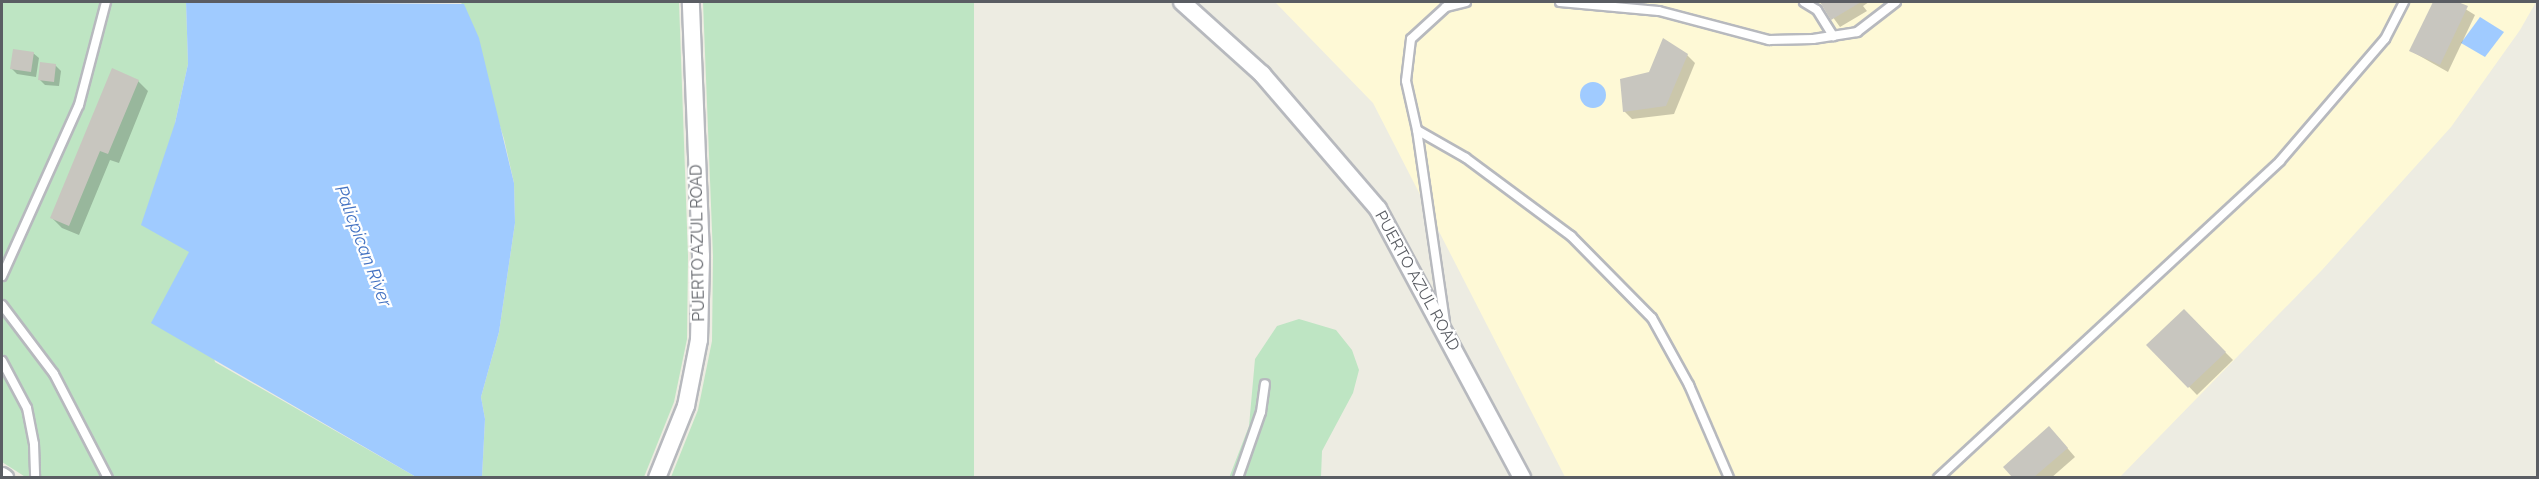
<!DOCTYPE html>
<html>
<head>
<meta charset="utf-8">
<style>
	body { margin:0 }
	#map { position:relative; width:2539px; height:479px; overflow:hidden; background:#edece2; font-family:Raleway,sans-serif }
	div>[style] { position:absolute }
	[style*='--x'] { left:calc(var(--x)*1px); top:calc(var(--y)*1px); width:calc(var(--w)*1px); rotate:calc(var(--a)*1deg) }
	.commercial>* { inset:0; background:#fef9d6 }
	.green>* { inset:0; background:#bee5c3 }
	.water>* { inset:0; background:#a0cbff }
	.round { border-radius:50% }
	.shadow>* { inset:0; background:#0003 }
	.building>* { inset:0; background:#c8c6bf }
	.roads { filter:drop-shadow(2px 0 #b7b9be) drop-shadow(-2px 0 #b7b9be) drop-shadow(0 2px #b7b9be) drop-shadow(0 -2px #b7b9be) }
	.lane>* { height:8px; margin:-4px; padding:0 4px; transform-origin:4px; border-radius:4px; background:#fff }
	.street>* { height:16px; margin:-8px; padding:0 8px; transform-origin:8px; border-radius:8px; background:#fff }
	span { translate:-50% -50%; white-space:nowrap; text-align:center; line-height:1.15; -webkit-text-stroke:4.5px #fff; paint-order:stroke }
	.street-label { font-size:16px; color:#5a5d63 }
	.water-label { font-size:18px; color:#4372c2; font-style:italic }
	.frame { position:absolute; inset:0; border:3px solid #5a5d63; pointer-events:none }
</style>
</head>
<body>
<div id="map">
	<div class="commercial">
		<i style="clip-path:polygon(1275px 2px,2536px 2px,2520px 30px,2451px 127px,2322px 270px,2119px 478px,1565px 477px,1373px 103px)"></i>
	</div>
	<div class="green">
		<i style="clip-path:polygon(2px 2px,186px 2px,188px 64px,175px 123px,190px 252px,215px 362px,416px 477px,27px 478px,2px 462px)"></i>
		<i style="clip-path:polygon(461px 2px,679px 2px,688px 256px,687px 339px,674px 402px,644px 477px,482px 477px,485px 419px,481px 397px,499px 332px,515px 223px,514px 183px,504px 139px)"></i>
		<i style="clip-path:polygon(703px 2px,974px 2px,974px 477px,671px 477px,698px 410px,712px 341px,713px 256px)"></i>
		<i style="clip-path:polygon(1299px 319px,1336px 330px,1352px 350px,1359px 370px,1353px 393px,1322px 451px,1321px 477px,1229px 478px,1249px 426px,1255px 359px,1277px 326px)"></i>
	</div>
	<div class="water">
		<i style="clip-path:polygon(186px 2px,464px 4px,479px 38px,514px 183px,515px 223px,499px 332px,481px 397px,485px 419px,482px 477px,416px 477px,151px 323px,189px 252px,141px 225px,175px 123px,188px 64px)"></i>
		<i style="clip-path:polygon(2480px 17px,2504px 32px,2485px 57px,2461px 43px)"></i>
		<i class="round" style="left:1580px;top:82px;width:26px;height:26px"></i>
	</div>
	<div class="shadow">
		<i style="clip-path:polygon(1822px 2px,1869px 2px,1863px 6px,1867px 11px,1840px 27px)"></i>
		<i style="clip-path:polygon(2434px 2px,2454px 2px,2475px 15px,2448px 72px,2411px 51px)"></i>
		<i style="clip-path:polygon(33px 53px,39px 58px,36px 77px,17px 74px,12px 69px)"></i>
		<i style="clip-path:polygon(1687px 55px,1695px 63px,1674px 114px,1632px 119px,1624px 111px,1650px 73px)"></i>
		<i style="clip-path:polygon(55px 65px,61px 71px,59px 86px,45px 85px,40px 80px)"></i>
		<i style="clip-path:polygon(138px 81px,148px 91px,119px 163px,110px 160px,79px 235px,62px 228px,52px 218px)"></i>
		<i style="clip-path:polygon(2184px 311px,2233px 360px,2197px 395px,2149px 345px)"></i>
		<i style="clip-path:polygon(2057px 436px,2075px 457px,2051px 478px,2014px 478px,2005px 467px)"></i>
	</div>
	<div class="building">
		<i style="clip-path:polygon(1820px 2px,1861px 2px,1831px 20px)"></i>
		<i style="clip-path:polygon(2433px 2px,2458px 2px,2468px 6px,2440px 65px,2409px 51px)"></i>
		<i style="clip-path:polygon(1663px 38px,1688px 54px,1666px 106px,1623px 112px,1620px 79px,1649px 72px)"></i>
		<i style="clip-path:polygon(13px 49px,34px 52px,31px 72px,10px 69px)"></i>
		<i style="clip-path:polygon(40px 62px,56px 64px,54px 82px,38px 80px)"></i>
		<i style="clip-path:polygon(112px 68px,139px 80px,108px 154px,100px 151px,69px 226px,50px 218px)"></i>
		<i style="clip-path:polygon(2184px 309px,2226px 352px,2188px 388px,2146px 345px)"></i>
		<i style="clip-path:polygon(2049px 426px,2068px 448px,2034px 477px,2012px 477px,2003px 467px)"></i>
	</div>
	<div class="roads">
		<div class="lane">
			<i style="--x:1466;--y:2;--w:21;--a:166"></i>
			<i style="--x:1446;--y:7;--w:47;--a:137.6"></i>
			<i style="--x:1411;--y:39;--w:42;--a:96.8"></i>
			<i style="--x:1406;--y:81;--w:50;--a:77.3"></i>
			<i style="--x:1417;--y:130;--w:56;--a:29.7"></i>
			<i style="--x:1466;--y:158;--w:131;--a:36.6"></i>
			<i style="--x:1571;--y:236;--w:115;--a:45.4"></i>
			<i style="--x:1652;--y:318;--w:77;--a:61.1"></i>
			<i style="--x:1689;--y:385;--w:101;--a:66.7"></i>
			<i style="--x:1560;--y:2;--w:99;--a:5.2"></i>
			<i style="--x:1659;--y:11;--w:114;--a:14.8"></i>
			<i style="--x:1769;--y:40;--w:44;--a:-1.3"></i>
			<i style="--x:1813;--y:39;--w:45;--a:-9"></i>
			<i style="--x:1857;--y:32;--w:49;--a:-37.6"></i>
			<i style="--x:1804;--y:2;--w:15;--a:32"></i>
			<i style="--x:1817;--y:10;--w:31;--a:58"></i>
			<i style="--x:1417;--y:130;--w:195;--a:81.7"></i>
			<i style="--x:2;--y:276;--w:188;--a:-65.8"></i>
			<i style="--x:79;--y:105;--w:106;--a:-75.3"></i>
			<i style="--x:2;--y:305;--w:86;--a:53"></i>
			<i style="--x:54;--y:374;--w:117;--a:62.6"></i>
			<i style="--x:2;--y:361;--w:53;--a:62"></i>
			<i style="--x:27;--y:408;--w:37;--a:79"></i>
			<i style="--x:34;--y:444;--w:34;--a:88"></i>
			<i style="--x:1238;--y:478;--w:70;--a:-70.8"></i>
			<i style="--x:1261;--y:412;--w:28;--a:-82"></i>
			<i style="--x:1938;--y:478;--w:466;--a:-42.8"></i>
			<i style="--x:2280;--y:161;--w:161;--a:-49.3"></i>
			<i style="--x:2385;--y:39;--w:42;--a:-62.8"></i>
		</div>
		<div class="street">
			<i style="--x:1182;--y:2;--w:108;--a:42"></i>
			<i style="--x:1262;--y:74;--w:178;--a:49.3"></i>
			<i style="--x:1378;--y:209;--w:305;--a:61.8"></i>
			<i style="--x:2;--y:476;--w:4;--a:34"></i>
			<i style="--x:657;--y:478;--w:78;--a:-68.1"></i>
			<i style="--x:686;--y:406;--w:67;--a:-78.9"></i>
			<i style="--x:699;--y:340;--w:84;--a:-88.6"></i>
			<i style="--x:701;--y:256;--w:254;--a:-92.3"></i>
		</div>
	</div>
	<div class="street-label">
		<span style="left:698px;top:243px;rotate:-91deg">PUERTO AZUL ROAD</span>
		<span style="left:1417px;top:281px;rotate:61deg">PUERTO AZUL ROAD</span>
	</div>
	<div class="water-label">
		<span style="left:363px;top:246px;rotate:69deg">Palicpican River</span>
	</div>
	<div class="frame"></div>
</div>
</body>
</html>
